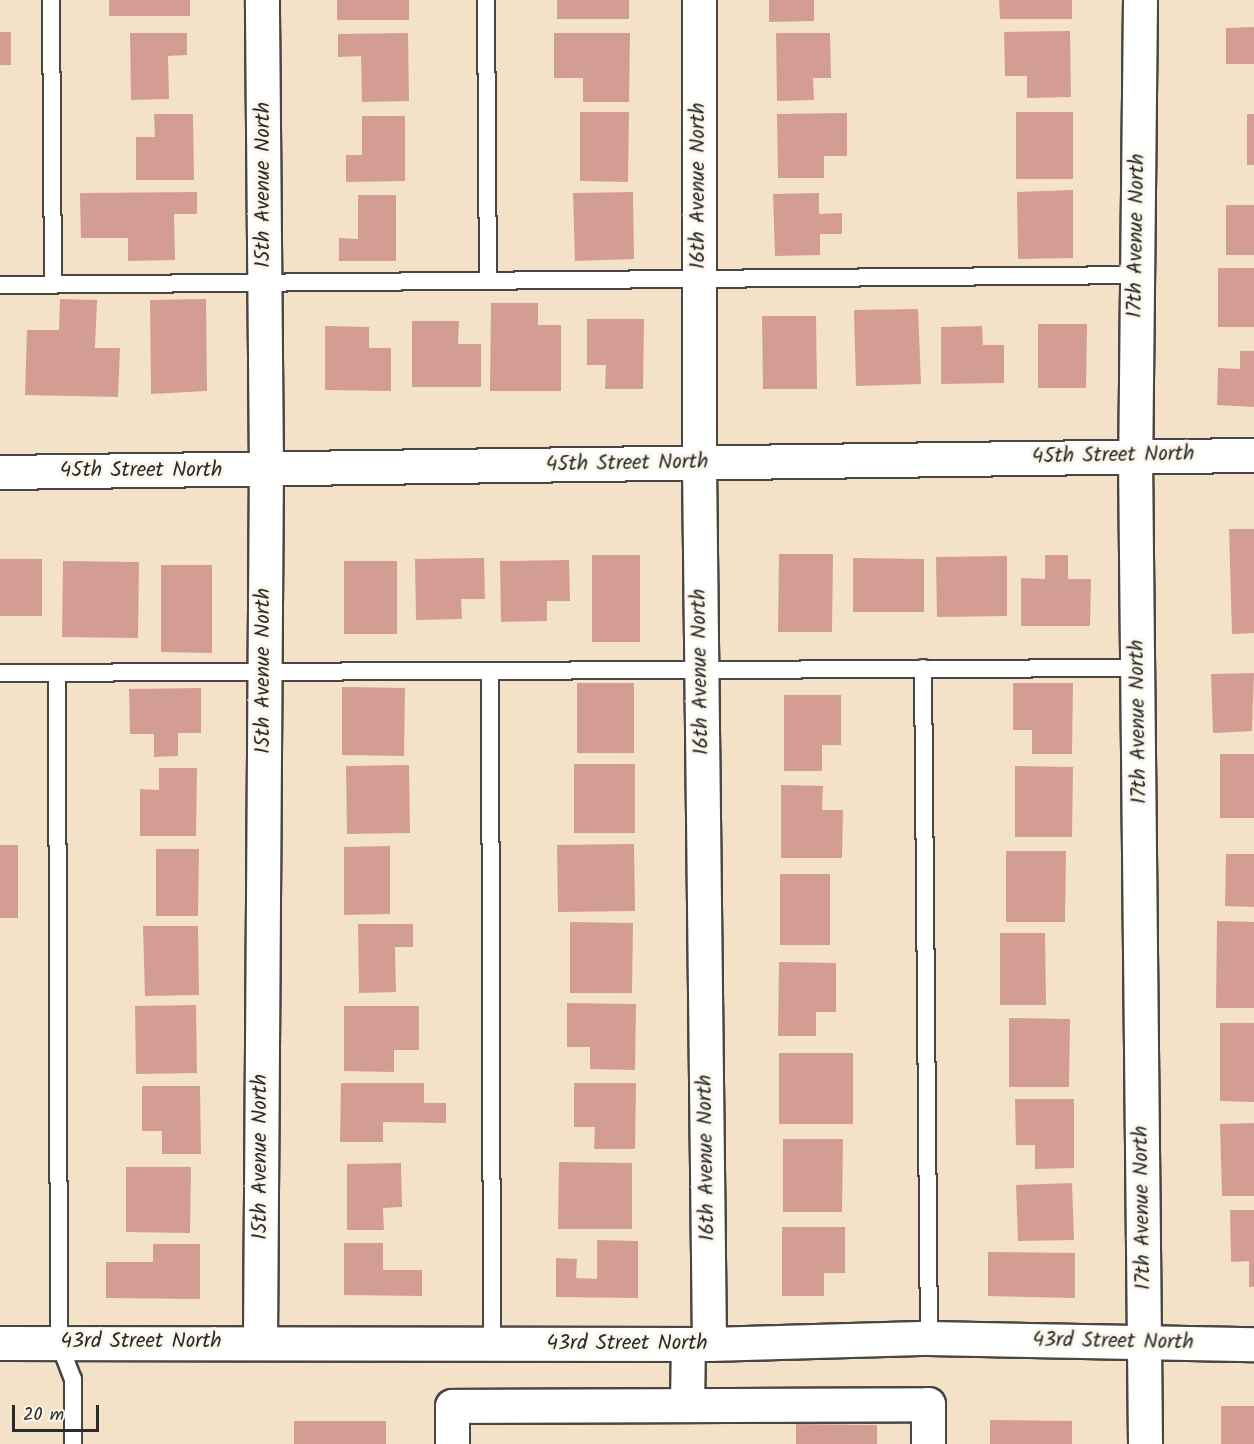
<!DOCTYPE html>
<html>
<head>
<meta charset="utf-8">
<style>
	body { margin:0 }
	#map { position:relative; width:1254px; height:1444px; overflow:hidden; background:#f4e2c8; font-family:Kalam,sans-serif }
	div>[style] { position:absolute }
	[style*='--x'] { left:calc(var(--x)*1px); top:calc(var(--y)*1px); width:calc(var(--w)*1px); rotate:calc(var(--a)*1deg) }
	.building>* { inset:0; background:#d39d94 }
	.roads { filter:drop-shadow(2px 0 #494643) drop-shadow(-2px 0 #494643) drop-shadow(0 2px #494643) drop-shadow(0 -2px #494643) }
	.service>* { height:16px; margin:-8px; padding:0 8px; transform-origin:8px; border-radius:8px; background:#fff }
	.minor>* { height:33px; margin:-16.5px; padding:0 16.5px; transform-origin:16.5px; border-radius:16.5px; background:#fff }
	.tertiary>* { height:33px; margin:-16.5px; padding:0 16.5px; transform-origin:16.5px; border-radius:16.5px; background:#fff }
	span { translate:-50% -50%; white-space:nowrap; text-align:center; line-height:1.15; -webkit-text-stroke:6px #fbf7ec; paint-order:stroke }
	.street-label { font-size:21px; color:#2b2b2b }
	.scale { position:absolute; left:12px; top:1405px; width:87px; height:27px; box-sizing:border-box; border:3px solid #2b2b2b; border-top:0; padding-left:8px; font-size:18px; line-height:21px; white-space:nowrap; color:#2b2b2b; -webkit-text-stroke:4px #fbf7ec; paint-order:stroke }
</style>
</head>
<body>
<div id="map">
	<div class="building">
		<i style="clip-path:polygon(109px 0,190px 0,190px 16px,109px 16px)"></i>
		<i style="clip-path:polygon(337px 0,409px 0,409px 20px,337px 20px)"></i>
		<i style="clip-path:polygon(557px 0,629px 0,629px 19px,557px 19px)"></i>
		<i style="clip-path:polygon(769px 0,814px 0,814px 21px,769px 22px)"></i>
		<i style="clip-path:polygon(999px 0,1072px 0,1072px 19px,1000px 19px)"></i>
		<i style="clip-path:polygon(1254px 27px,1254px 64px,1226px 64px,1226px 28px)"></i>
		<i style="clip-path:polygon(1070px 31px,1071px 97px,1027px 98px,1027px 76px,1005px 76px,1004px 32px)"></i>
		<i style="clip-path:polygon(0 32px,11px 32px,11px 65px,0 65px)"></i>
		<i style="clip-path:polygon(130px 33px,187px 33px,187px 55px,168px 56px,169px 99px,131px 100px)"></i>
		<i style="clip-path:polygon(408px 33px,409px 101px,362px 102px,361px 56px,338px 57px,338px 34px)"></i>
		<i style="clip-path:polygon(554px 33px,630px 33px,629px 102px,583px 102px,583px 78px,554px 78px)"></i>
		<i style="clip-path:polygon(776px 33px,830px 33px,831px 78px,813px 78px,814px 100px,777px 101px)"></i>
		<i style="clip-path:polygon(580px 112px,629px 112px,628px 182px,580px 181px)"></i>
		<i style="clip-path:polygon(1016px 112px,1073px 112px,1073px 179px,1016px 179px)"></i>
		<i style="clip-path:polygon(847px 113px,847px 156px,824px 156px,824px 178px,778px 178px,777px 114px)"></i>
		<i style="clip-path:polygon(154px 114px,193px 114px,194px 180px,136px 180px,136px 137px,155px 137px)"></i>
		<i style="clip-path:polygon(1247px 114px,1254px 114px,1254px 165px,1247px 165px)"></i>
		<i style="clip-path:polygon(362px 116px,405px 116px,405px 181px,346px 182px,346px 155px,362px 155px)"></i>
		<i style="clip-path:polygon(1073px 190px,1073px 258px,1018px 259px,1017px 192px)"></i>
		<i style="clip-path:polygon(197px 192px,197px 214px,174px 214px,175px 260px,128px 261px,128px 238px,81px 238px,80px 193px)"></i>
		<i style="clip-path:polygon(633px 192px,634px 259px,575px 261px,573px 193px)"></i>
		<i style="clip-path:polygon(819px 193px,819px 214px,842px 213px,842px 234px,820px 234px,820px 255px,775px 256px,773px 194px)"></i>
		<i style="clip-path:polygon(358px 195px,396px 195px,396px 261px,339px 261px,339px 238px,358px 239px)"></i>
		<i style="clip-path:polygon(1226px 205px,1254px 205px,1254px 255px,1226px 255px)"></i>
		<i style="clip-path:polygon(1218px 268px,1254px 268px,1254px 327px,1218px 327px)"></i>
		<i style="clip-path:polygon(60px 299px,97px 300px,95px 348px,120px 348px,118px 397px,25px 395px,27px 330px,59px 330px)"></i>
		<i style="clip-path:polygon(206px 299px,207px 391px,151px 394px,150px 300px)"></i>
		<i style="clip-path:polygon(491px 303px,538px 303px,538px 325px,561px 325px,561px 391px,490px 391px)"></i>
		<i style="clip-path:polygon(918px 309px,921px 384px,856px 386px,854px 310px)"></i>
		<i style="clip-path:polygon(762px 316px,816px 316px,817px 389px,763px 389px)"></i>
		<i style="clip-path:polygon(587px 319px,644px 319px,643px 389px,605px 389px,606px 365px,587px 365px)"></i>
		<i style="clip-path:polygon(412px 321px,459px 321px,458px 344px,481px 344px,481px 387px,412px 387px)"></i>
		<i style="clip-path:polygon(1038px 324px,1087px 324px,1086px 388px,1038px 388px)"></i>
		<i style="clip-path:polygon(325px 326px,369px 327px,369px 348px,391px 348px,391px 391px,325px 390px)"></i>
		<i style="clip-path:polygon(982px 326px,983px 345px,1004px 345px,1004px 383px,941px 384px,941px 327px)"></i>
		<i style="clip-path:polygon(1240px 351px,1254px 351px,1254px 407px,1217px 405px,1218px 368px,1240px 369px)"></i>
		<i style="clip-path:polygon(1229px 529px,1254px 529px,1254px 633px,1232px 634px)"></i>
		<i style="clip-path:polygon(779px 554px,833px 554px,832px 632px,778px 632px)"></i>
		<i style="clip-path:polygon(592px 555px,640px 555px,640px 642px,592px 642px)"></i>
		<i style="clip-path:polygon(1045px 555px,1068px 555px,1068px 579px,1091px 579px,1090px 626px,1021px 626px,1021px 578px,1045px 579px)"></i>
		<i style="clip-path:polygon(1007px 556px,1007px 616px,937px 617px,936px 557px)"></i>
		<i style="clip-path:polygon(484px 558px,485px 599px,461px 599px,462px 619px,416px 620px,415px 559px)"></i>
		<i style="clip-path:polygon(853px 558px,924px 559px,924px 612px,853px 612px)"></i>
		<i style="clip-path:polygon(0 559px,42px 559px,42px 616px,0 616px)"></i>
		<i style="clip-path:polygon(569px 560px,570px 601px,547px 601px,547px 621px,501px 622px,500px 561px)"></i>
		<i style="clip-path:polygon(63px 561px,139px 562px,138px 638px,62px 637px)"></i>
		<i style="clip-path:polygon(344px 561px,397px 561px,397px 634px,344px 634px)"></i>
		<i style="clip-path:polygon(161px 565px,212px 565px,212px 653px,161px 652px)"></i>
		<i style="clip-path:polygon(1254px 673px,1252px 731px,1213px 733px,1211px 674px)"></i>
		<i style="clip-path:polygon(577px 683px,634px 683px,634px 753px,577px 753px)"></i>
		<i style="clip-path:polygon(1013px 683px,1073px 683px,1072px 754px,1032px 754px,1032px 730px,1013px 730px)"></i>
		<i style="clip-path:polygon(342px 687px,405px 688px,404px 756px,342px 755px)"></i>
		<i style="clip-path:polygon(201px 688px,201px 733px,178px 733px,178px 756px,154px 757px,154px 734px,130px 734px,129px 689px)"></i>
		<i style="clip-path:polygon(784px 695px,841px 695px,841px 745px,822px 745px,822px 771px,784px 771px)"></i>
		<i style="clip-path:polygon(1220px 754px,1254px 754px,1254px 818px,1220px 818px)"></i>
		<i style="clip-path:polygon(574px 764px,635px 764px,635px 833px,574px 833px)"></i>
		<i style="clip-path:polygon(409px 765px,410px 833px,347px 834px,346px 766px)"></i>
		<i style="clip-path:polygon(1015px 766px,1073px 767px,1072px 837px,1015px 837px)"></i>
		<i style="clip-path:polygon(159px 768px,197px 768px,196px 836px,140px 836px,140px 789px,159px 790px)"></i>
		<i style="clip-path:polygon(781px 785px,823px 786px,822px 810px,843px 810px,842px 858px,781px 858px)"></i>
		<i style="clip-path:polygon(634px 844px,635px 911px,558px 912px,557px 845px)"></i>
		<i style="clip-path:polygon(0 845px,18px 845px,18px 918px,0 918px)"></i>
		<i style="clip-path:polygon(390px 846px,390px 914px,344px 915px,344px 847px)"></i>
		<i style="clip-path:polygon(156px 849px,199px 849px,198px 916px,156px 916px)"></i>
		<i style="clip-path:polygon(1006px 851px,1066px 851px,1065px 922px,1006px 922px)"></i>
		<i style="clip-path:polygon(1226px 854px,1254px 854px,1254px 907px,1225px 906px)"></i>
		<i style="clip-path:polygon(780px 874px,830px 874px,830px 945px,780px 945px)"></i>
		<i style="clip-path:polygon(1217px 921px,1254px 922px,1254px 1008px,1216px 1008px)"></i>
		<i style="clip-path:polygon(570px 922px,633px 923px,632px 993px,570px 993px)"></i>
		<i style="clip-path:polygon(358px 924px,413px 924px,413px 947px,395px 947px,396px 992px,359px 993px)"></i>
		<i style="clip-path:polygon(143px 926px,198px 926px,199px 995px,145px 996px)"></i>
		<i style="clip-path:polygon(1000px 933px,1045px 933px,1046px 1005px,1000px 1005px)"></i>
		<i style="clip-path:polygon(779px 962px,836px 963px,836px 1012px,816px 1012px,816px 1036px,778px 1036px)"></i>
		<i style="clip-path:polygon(567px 1003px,636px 1004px,635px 1070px,590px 1069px,590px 1047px,567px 1047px)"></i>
		<i style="clip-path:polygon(196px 1005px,197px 1073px,136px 1074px,135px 1006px)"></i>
		<i style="clip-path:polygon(344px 1006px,419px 1006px,419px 1050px,394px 1050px,394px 1072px,344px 1071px)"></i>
		<i style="clip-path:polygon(1009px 1018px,1070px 1019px,1069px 1087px,1009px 1087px)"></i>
		<i style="clip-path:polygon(1220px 1023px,1254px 1023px,1254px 1102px,1220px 1101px)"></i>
		<i style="clip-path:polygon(779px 1053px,853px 1053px,853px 1124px,779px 1124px)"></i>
		<i style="clip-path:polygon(341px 1083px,424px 1083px,424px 1103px,446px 1103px,446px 1123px,383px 1122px,383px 1142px,340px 1142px)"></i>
		<i style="clip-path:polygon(574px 1083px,636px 1083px,635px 1149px,594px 1149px,595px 1127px,574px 1127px)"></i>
		<i style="clip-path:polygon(142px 1086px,200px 1086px,201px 1154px,162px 1154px,162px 1131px,142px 1131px)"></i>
		<i style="clip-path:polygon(1015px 1099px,1074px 1099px,1074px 1168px,1035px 1169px,1035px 1145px,1016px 1145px)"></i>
		<i style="clip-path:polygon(1254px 1123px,1254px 1196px,1222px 1196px,1220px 1124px)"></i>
		<i style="clip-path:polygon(783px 1139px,843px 1139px,842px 1212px,783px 1212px)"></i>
		<i style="clip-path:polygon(559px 1162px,632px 1163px,632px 1229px,558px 1229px)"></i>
		<i style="clip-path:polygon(401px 1163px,402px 1207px,383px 1208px,384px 1230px,347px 1230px,347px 1164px)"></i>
		<i style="clip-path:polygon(126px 1167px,191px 1167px,190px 1233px,126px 1232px)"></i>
		<i style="clip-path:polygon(1072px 1183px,1074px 1240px,1018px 1241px,1016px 1185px)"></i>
		<i style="clip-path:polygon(1230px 1210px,1254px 1210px,1254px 1287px,1249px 1287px,1249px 1261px,1231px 1262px)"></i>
		<i style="clip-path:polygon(782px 1227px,845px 1227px,845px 1273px,824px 1273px,824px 1296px,782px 1296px)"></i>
		<i style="clip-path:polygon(597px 1240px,638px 1241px,638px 1298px,556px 1297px,556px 1258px,577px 1259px,576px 1278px,597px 1279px)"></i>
		<i style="clip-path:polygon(344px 1243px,383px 1243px,383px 1270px,422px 1270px,422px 1296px,344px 1295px)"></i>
		<i style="clip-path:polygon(153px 1244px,200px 1244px,200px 1299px,106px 1298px,106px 1262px,153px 1262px)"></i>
		<i style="clip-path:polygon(988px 1252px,1075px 1253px,1075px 1298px,988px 1296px)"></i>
		<i style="clip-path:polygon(1221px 1406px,1254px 1406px,1254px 1444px,1221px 1444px)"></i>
		<i style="clip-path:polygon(990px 1420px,1072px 1421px,1072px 1444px,990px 1444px)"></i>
		<i style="clip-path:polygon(294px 1421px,386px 1421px,386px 1444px,294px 1444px)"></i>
		<i style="clip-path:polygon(796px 1424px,877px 1425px,877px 1444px,796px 1444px)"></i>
	</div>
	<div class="roads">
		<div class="service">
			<i style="--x:51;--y:0;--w:284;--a:89.6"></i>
			<i style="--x:486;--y:0;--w:280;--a:89.6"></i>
			<i style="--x:0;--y:285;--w:1137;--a:-0.5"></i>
			<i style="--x:923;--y:668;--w:670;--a:89.49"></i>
			<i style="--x:490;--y:671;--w:672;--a:89.83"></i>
			<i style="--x:0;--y:673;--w:1138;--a:-0.25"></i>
			<i style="--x:57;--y:673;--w:670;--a:89.83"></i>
			<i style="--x:59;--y:1343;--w:39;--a:69"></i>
			<i style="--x:73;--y:1379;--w:65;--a:90"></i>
		</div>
		<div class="minor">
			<i style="--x:699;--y:0;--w:463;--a:90"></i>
			<i style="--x:699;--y:463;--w:881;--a:89.35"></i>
			<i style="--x:0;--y:472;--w:1254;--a:-0.78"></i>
			<i style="--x:260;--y:1341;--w:871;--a:-89.61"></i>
			<i style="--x:266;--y:470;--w:470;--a:-90.5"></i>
			<i style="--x:0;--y:1343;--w:709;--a:0.08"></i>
			<i style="--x:709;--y:1344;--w:220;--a:-1.6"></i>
			<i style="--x:929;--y:1338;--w:325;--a:1.1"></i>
			<i style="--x:687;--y:1405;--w:61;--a:-89.1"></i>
			<i style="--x:452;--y:1444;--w:38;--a:-90"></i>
			<i style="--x:452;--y:1406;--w:476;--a:-0.2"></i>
			<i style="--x:928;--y:1404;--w:40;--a:90"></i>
		</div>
		<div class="tertiary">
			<i style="--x:1140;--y:0;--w:456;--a:90.6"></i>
			<i style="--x:1135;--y:456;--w:988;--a:89.42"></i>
		</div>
	</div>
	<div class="street-label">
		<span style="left:264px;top:185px;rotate:-90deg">15th Avenue North</span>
		<span style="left:699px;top:186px;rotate:-90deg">16th Avenue North</span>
		<span style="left:1137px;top:236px;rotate:-89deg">17th Avenue North</span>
		<span style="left:1113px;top:456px;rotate:-1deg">45th Street North</span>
		<span style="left:627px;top:464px;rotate:-1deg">45th Street North</span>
		<span style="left:141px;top:471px">45th Street North</span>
		<span style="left:264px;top:671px;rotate:-90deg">15th Avenue North</span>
		<span style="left:701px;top:672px;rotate:-91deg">16th Avenue North</span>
		<span style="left:1139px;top:722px;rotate:-91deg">17th Avenue North</span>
		<span style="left:261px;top:1157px;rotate:-90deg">15th Avenue North</span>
		<span style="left:707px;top:1158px;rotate:-91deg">16th Avenue North</span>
		<span style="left:1143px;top:1208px;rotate:-91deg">17th Avenue North</span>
		<span style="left:141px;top:1342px">43rd Street North</span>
		<span style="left:1113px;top:1342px;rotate:1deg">43rd Street North</span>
		<span style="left:627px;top:1344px">43rd Street North</span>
	</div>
	<div class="scale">20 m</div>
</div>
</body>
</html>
